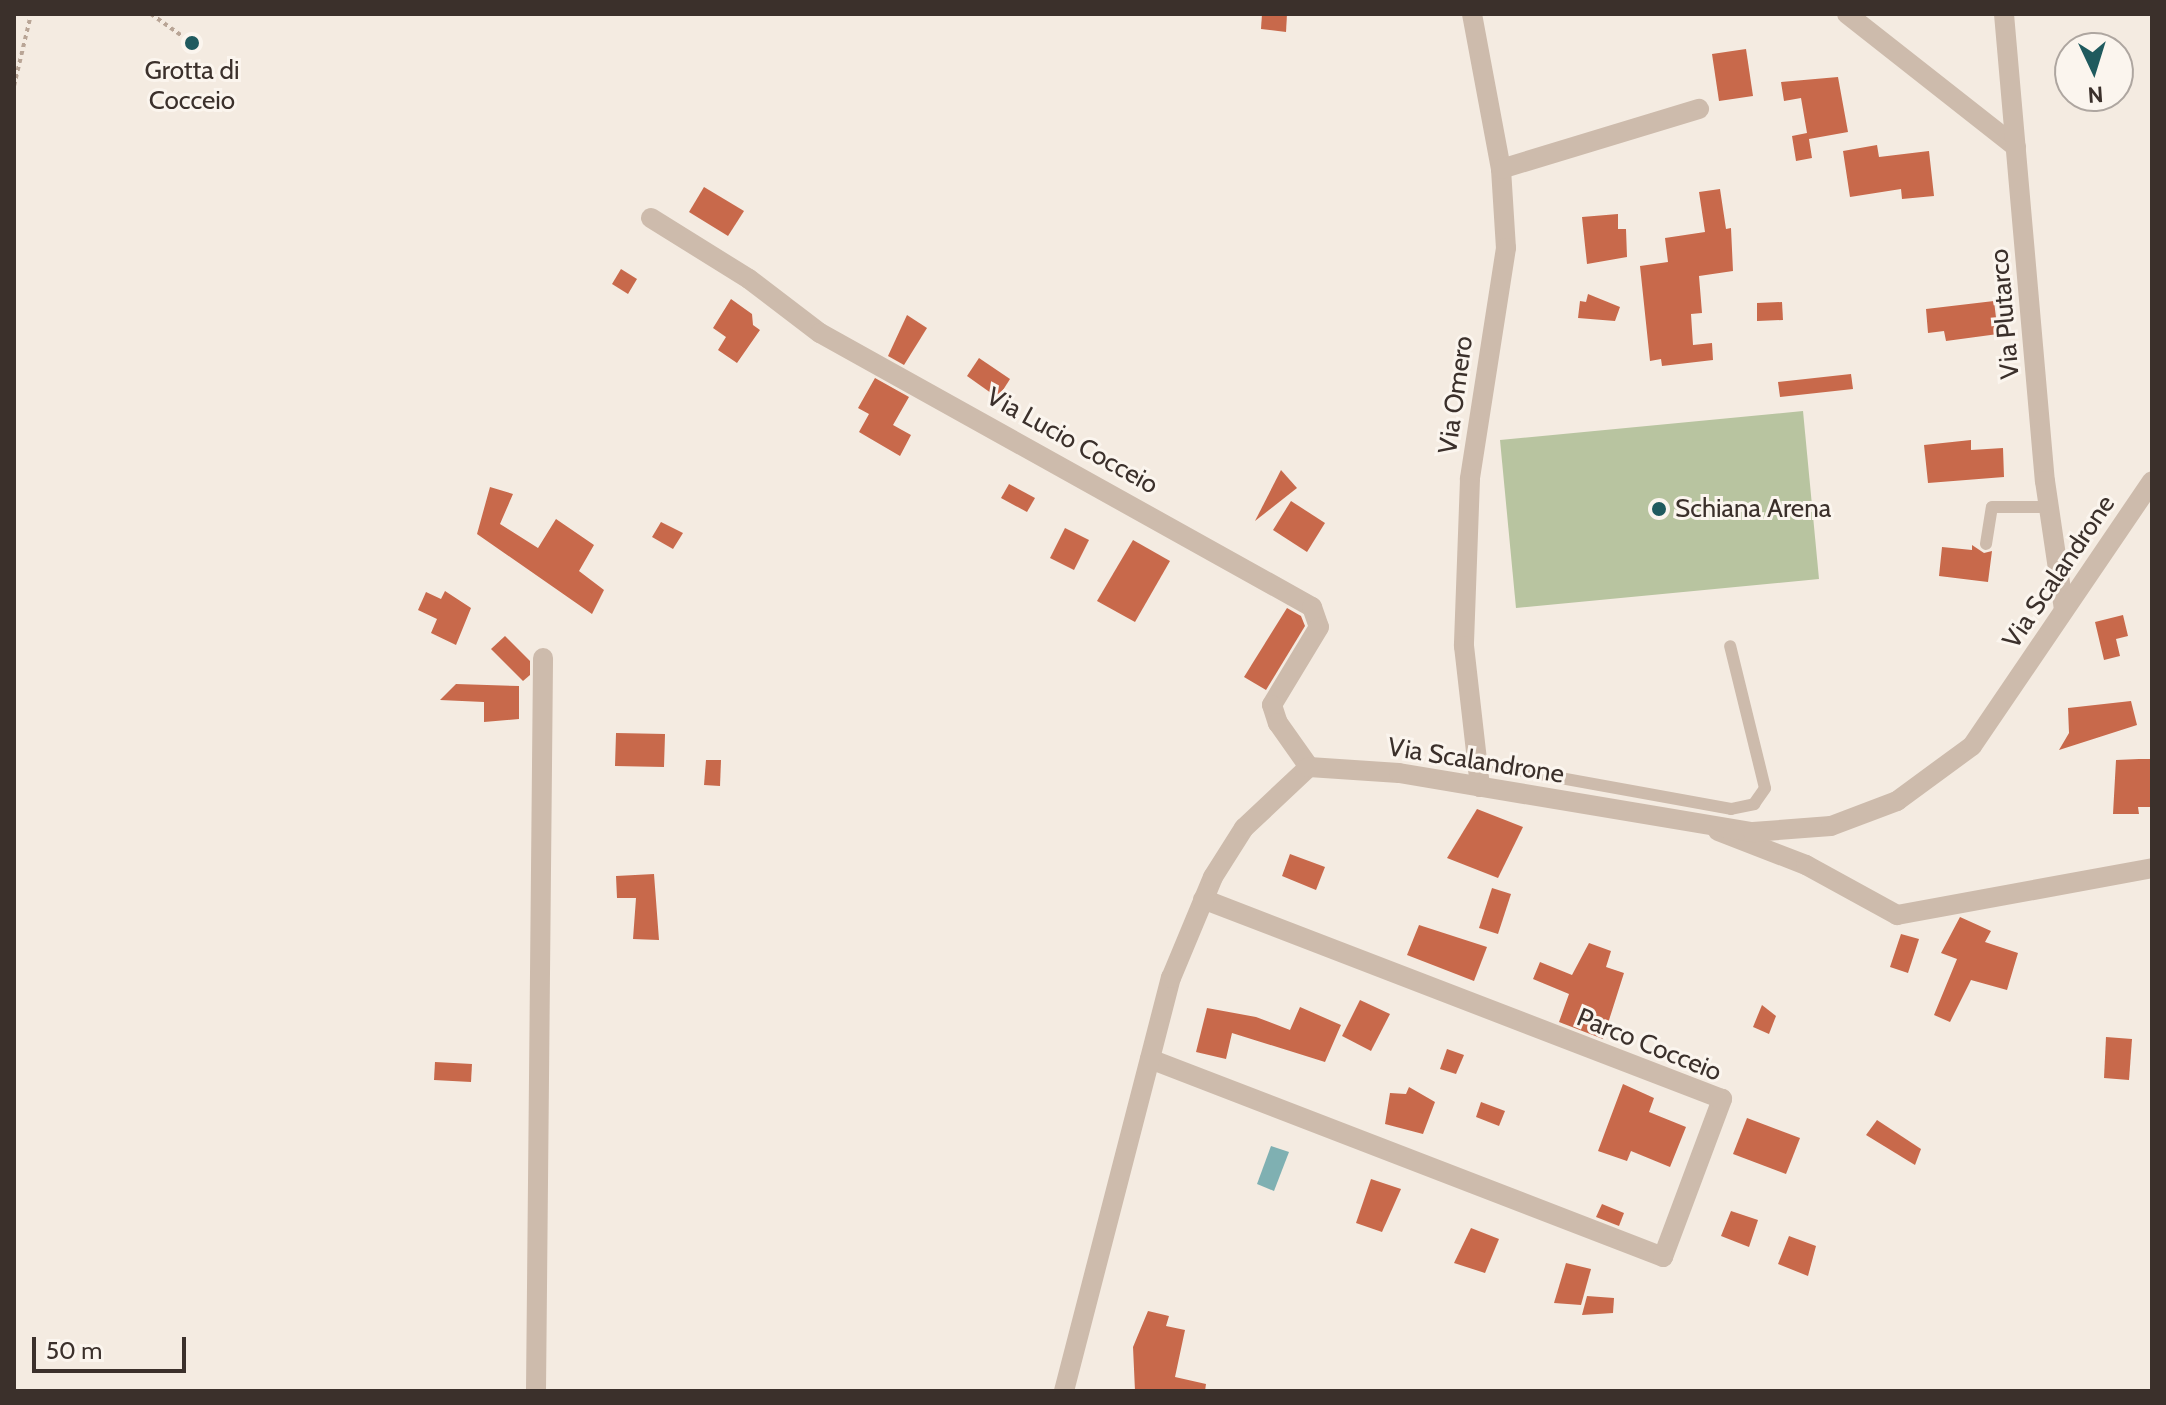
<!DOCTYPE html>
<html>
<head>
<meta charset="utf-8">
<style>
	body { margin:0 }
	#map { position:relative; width:2166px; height:1405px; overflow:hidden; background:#f4ebe1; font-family:Cabin,sans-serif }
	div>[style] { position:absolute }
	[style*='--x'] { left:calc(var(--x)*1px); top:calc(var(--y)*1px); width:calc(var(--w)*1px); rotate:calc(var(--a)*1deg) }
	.green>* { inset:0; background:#b8c4a0 }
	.water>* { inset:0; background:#7fb0b2 }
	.building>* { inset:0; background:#c8694b }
	.path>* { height:4px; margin-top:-2px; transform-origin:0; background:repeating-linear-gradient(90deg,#b9a596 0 4px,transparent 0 8px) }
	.service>* { height:12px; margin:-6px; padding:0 6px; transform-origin:6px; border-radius:6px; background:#cdbbac }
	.minor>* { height:20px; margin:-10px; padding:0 10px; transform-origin:10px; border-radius:10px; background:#cdbbac }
	.tertiary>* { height:20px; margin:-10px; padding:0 10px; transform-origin:10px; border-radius:10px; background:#cdbbac }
	.dots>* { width:22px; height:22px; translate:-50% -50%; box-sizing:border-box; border:4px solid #fbf5ee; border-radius:50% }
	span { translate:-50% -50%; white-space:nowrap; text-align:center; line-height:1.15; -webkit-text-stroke:6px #fbf5ee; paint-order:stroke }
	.poi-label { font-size:26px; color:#3b302b }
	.left { translate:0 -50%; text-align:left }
	.street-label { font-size:26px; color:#3b302b }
	.frame { position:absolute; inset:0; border:16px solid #3b302b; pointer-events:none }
	.north { position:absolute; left:2054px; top:32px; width:80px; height:80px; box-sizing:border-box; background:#fbf5ee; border:2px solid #aea6a0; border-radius:50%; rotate:176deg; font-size:22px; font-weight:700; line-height:32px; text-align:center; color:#3b302b }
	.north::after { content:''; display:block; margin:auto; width:28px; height:36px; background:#1f5a5e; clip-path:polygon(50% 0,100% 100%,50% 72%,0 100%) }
	.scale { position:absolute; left:32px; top:1337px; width:154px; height:36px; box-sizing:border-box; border:4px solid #3b302b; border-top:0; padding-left:10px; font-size:24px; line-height:28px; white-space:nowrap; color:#3b302b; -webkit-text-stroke:6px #fbf5ee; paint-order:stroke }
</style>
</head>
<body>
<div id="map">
	<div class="green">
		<i style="clip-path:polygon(1803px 411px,1819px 579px,1516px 608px,1500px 440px)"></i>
	</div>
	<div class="water">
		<i style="clip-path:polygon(1271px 1146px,1289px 1152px,1274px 1191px,1257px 1184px)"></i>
	</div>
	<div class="building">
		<i style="clip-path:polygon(1262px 14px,1287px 14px,1286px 32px,1261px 29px)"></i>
		<i style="clip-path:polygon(1746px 49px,1753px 96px,1719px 101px,1712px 54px)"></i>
		<i style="clip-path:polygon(1838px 77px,1848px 132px,1809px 139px,1812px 158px,1796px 161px,1792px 136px,1807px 133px,1801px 98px,1784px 101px,1781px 82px)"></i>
		<i style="clip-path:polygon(1877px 145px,1879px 157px,1929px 151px,1934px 196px,1902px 199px,1901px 189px,1850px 197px,1843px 151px)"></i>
		<i style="clip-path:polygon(704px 187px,744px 211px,728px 236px,689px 212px)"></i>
		<i style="clip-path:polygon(1720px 189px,1726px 229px,1731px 228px,1733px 271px,1699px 276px,1702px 313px,1691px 314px,1693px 345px,1712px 343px,1713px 360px,1662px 366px,1661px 359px,1650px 361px,1640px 266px,1668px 262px,1665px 238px,1705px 232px,1699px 192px)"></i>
		<i style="clip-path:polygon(1618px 214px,1618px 229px,1626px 229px,1627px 257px,1587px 264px,1582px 217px)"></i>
		<i style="clip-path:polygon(621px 269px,637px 279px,628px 294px,612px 284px)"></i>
		<i style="clip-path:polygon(1588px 294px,1620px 307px,1615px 321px,1578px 318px,1580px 301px,1586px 302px)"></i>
		<i style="clip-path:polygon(731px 299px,752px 314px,753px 325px,760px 330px,737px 363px,718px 350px,726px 337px,713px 328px)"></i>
		<i style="clip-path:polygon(1994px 301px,1998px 334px,1946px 341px,1944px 331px,1928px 333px,1926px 309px)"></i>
		<i style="clip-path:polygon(1782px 302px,1783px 320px,1757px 321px,1757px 303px)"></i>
		<i style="clip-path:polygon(907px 315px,927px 328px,904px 365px,888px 356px)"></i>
		<i style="clip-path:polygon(979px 358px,1010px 379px,998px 398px,967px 376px)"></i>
		<i style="clip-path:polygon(1851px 374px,1853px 389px,1780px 397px,1778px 382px)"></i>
		<i style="clip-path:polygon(875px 378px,909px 397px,893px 425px,911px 435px,900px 456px,859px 432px,869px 414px,858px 408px)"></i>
		<i style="clip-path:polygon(1971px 440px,1971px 450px,2003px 448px,2004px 477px,1928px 483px,1924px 445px)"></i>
		<i style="clip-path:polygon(1281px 470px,1297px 488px,1255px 521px)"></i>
		<i style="clip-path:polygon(1009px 484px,1035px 498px,1027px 512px,1001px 498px)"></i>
		<i style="clip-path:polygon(490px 487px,513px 494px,500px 524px,538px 548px,556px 519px,594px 545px,579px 571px,604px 590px,592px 614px,477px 534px)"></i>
		<i style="clip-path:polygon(1291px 501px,1325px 523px,1307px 552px,1273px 530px)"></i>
		<i style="clip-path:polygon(661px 522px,683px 533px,673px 549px,652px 537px)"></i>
		<i style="clip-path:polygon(1065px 528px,1089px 540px,1074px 570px,1050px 558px)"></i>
		<i style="clip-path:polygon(1133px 540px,1170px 561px,1135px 622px,1097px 601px)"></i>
		<i style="clip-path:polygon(1972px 545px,1984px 553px,1992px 551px,1988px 582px,1939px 576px,1942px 547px,1972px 550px)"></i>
		<i style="clip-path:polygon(445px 591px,471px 608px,456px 645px,431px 633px,437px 619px,418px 610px,426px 592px,441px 599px)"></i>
		<i style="clip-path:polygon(1287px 608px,1301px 616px,1305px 626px,1266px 690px,1244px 677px)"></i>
		<i style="clip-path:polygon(2123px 615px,2128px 636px,2116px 639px,2120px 656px,2104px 660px,2095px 622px)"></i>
		<i style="clip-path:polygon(505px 636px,530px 661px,530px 675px,523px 681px,491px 649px)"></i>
		<i style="clip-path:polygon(456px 684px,519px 686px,519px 719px,484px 722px,484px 702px,440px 700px)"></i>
		<i style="clip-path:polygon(2131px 701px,2137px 725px,2059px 750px,2069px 733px,2068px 708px)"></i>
		<i style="clip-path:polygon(616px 733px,665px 734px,664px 767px,615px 766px)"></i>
		<i style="clip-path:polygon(2139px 759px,2152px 759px,2152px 807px,2138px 807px,2139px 814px,2113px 814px,2116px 760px)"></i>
		<i style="clip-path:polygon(706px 760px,721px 760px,720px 786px,704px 785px)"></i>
		<i style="clip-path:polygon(1477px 809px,1523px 827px,1498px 878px,1447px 858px)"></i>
		<i style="clip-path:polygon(1290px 854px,1325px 867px,1316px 890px,1282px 876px)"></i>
		<i style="clip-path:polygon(654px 874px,659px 940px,633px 939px,636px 898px,617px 898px,616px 876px)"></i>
		<i style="clip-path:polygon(1492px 888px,1511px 894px,1498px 934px,1479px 928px)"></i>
		<i style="clip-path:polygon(1960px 917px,1991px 931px,1985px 942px,2018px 953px,2007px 990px,1971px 980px,1950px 1022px,1934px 1015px,1957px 959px,1941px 953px)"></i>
		<i style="clip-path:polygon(1419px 925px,1487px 947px,1474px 981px,1407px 955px)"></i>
		<i style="clip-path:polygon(1901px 934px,1919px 939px,1908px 973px,1890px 967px)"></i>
		<i style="clip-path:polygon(1589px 943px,1611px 951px,1606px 967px,1624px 973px,1603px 1039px,1559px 1022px,1569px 994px,1533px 979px,1540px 962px,1572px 975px)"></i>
		<i style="clip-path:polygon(1360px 1000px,1390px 1014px,1371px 1051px,1342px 1036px)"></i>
		<i style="clip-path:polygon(1762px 1005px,1776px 1016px,1769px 1034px,1753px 1027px)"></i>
		<i style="clip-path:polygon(1300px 1007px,1341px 1025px,1325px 1062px,1232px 1033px,1226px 1059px,1196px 1052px,1207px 1008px,1256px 1017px,1290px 1030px)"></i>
		<i style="clip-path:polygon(2106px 1037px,2132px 1039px,2129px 1080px,2104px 1078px)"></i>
		<i style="clip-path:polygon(1447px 1049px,1464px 1055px,1456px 1074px,1440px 1069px)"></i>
		<i style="clip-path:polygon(435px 1062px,472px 1064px,471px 1082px,434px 1080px)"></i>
		<i style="clip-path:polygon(1623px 1084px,1654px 1098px,1649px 1112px,1686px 1127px,1670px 1167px,1631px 1151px,1627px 1161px,1598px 1151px)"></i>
		<i style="clip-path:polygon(1409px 1087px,1435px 1102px,1423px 1134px,1385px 1124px,1390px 1093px,1406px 1094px)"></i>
		<i style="clip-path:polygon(1481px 1102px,1505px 1111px,1499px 1126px,1476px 1117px)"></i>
		<i style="clip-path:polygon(1747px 1118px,1800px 1138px,1786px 1174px,1733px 1154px)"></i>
		<i style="clip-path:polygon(1877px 1120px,1921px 1149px,1915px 1165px,1866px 1135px)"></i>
		<i style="clip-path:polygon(1371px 1179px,1401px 1189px,1382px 1232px,1356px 1223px)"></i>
		<i style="clip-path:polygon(1602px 1204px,1624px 1213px,1619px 1226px,1596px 1217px)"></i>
		<i style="clip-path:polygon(1731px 1211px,1758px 1220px,1749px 1247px,1721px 1236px)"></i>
		<i style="clip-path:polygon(1471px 1228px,1499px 1239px,1485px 1273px,1454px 1263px)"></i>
		<i style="clip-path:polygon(1789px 1236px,1816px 1246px,1808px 1276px,1778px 1264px)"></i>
		<i style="clip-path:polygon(1566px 1263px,1591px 1269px,1581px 1305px,1554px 1303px)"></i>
		<i style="clip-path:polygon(1587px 1296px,1614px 1298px,1613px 1313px,1582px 1315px)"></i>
		<i style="clip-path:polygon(1148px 1311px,1169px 1316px,1166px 1326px,1185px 1330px,1175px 1377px,1206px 1384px,1205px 1391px,1135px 1391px,1133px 1347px)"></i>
	</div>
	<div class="path">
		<i style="--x:151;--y:14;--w:50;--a:35.3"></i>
		<i style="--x:14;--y:86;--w:74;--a:-76.7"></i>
	</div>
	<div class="service">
		<i style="--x:1986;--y:544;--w:37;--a:-81"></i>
		<i style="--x:1992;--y:507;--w:57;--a:0"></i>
		<i style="--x:1478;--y:763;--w:257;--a:10.3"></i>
		<i style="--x:1731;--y:809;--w:24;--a:-12"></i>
		<i style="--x:1754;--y:804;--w:19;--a:-55"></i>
		<i style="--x:1765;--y:788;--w:146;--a:-103.8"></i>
	</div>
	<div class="minor">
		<i style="--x:1472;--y:14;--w:158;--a:79.4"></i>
		<i style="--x:1501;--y:169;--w:79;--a:86.4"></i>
		<i style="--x:1506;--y:248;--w:234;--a:98.9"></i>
		<i style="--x:1470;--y:479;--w:167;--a:92.1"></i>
		<i style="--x:1464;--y:646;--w:142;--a:83.5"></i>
		<i style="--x:1847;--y:14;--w:215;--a:38.2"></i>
		<i style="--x:2004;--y:14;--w:469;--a:85"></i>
		<i style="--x:2045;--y:481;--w:130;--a:81.6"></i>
		<i style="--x:1501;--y:169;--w:207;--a:-16.9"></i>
		<i style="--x:651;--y:218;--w:115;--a:31.9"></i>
		<i style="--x:749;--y:279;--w:89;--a:37.3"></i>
		<i style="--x:820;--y:333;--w:563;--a:29.11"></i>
		<i style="--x:1312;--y:607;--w:21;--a:71"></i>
		<i style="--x:1319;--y:627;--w:91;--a:121.1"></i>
		<i style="--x:1272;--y:705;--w:19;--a:72"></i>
		<i style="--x:1278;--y:723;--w:54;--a:54.8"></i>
		<i style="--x:1718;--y:831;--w:94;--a:21.1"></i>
		<i style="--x:1806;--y:865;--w:104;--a:28.8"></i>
		<i style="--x:1897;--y:915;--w:259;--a:-10.4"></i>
		<i style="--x:1150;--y:1059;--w:550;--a:21.1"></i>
		<i style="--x:1663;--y:1257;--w:169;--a:-69.5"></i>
		<i style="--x:1722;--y:1099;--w:556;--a:-158.93"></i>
		<i style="--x:536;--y:1391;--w:733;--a:-89.45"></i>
	</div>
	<div class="tertiary">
		<i style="--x:1064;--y:1391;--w:427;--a:-75.5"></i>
		<i style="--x:1171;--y:978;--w:109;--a:-67.4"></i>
		<i style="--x:1213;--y:877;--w:58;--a:-57.7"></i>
		<i style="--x:1244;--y:828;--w:89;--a:-43.2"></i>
		<i style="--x:1309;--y:767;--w:90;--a:3.8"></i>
		<i style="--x:1399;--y:773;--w:359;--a:9.5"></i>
		<i style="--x:1753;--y:832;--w:78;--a:-4.4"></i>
		<i style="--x:1831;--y:826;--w:71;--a:-20.7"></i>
		<i style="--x:1897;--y:801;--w:93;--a:-36.3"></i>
		<i style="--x:1972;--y:746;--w:320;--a:-55.8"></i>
	</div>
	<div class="dots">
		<i style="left:192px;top:43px;background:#1f5a5e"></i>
		<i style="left:1659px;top:509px;background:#1f5a5e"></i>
	</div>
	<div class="poi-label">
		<span style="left:192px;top:86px">Grotta di<br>Cocceio</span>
		<span class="left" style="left:1675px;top:509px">Schiana Arena</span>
	</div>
	<div class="street-label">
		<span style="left:2005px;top:314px;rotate:-95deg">Via Plutarco</span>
		<span style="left:1456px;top:395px;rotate:-82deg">Via Omero</span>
		<span style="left:1072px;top:441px;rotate:29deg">Via Lucio Cocceio</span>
		<span style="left:2059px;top:572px;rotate:-56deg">Via Scalandrone</span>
		<span style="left:1476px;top:761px;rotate:9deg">Via Scalandrone</span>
		<span style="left:1649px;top:1045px;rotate:22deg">Parco Cocceio</span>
	</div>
	<div class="frame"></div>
	<div class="north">N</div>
	<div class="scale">50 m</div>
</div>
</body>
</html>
